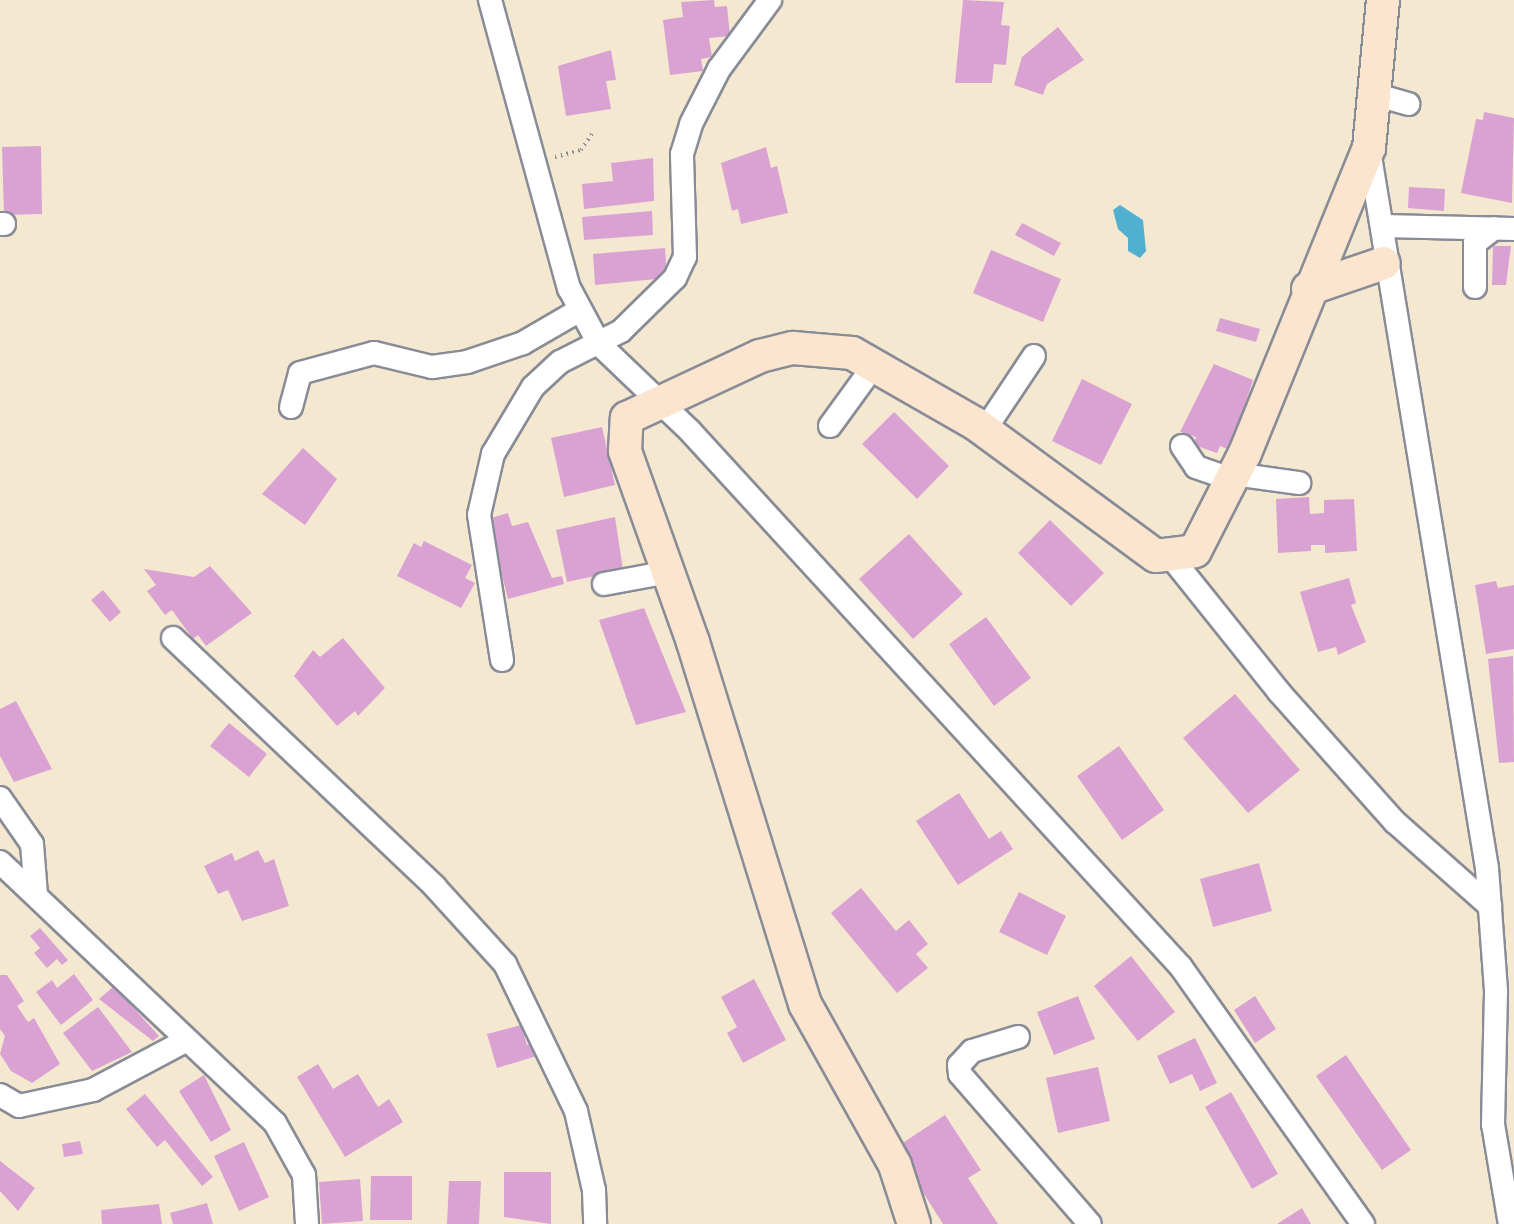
<!DOCTYPE html>
<html>
<head>
<meta charset="utf-8">
<style>
	body { margin:0 }
	#map { position:relative; width:1514px; height:1224px; overflow:hidden; background:#f4e9d0; font-family:"IM FELL Great Primer",serif }
	div>[style] { position:absolute }
	[style*='--x'] { left:calc(var(--x)*1px); top:calc(var(--y)*1px); width:calc(var(--w)*1px); rotate:calc(var(--a)*1deg) }
	.water>* { inset:0; background:#51b0d0 }
	.building>* { inset:0; background:#daa2d3 }
	.path>* { height:4px; margin-top:-2px; transform-origin:0; background:repeating-linear-gradient(90deg,#888c97 0 1.5px,transparent 0 6px) }
	.roads { filter:drop-shadow(2px 0 #888c97) drop-shadow(-2px 0 #888c97) drop-shadow(0 2px #888c97) drop-shadow(0 -2px #888c97) }
	.street>* { height:22px; margin:-11px; padding:0 11px; transform-origin:11px; border-radius:11px; background:#fff }
	.secondary>* { height:32px; margin:-16px; padding:0 16px; transform-origin:16px; border-radius:16px; background:#fce5cf }
	span { translate:-50% -50%; white-space:nowrap; text-align:center; line-height:1.15; -webkit-text-stroke:6px #fcf5e5; paint-order:stroke }
</style>
</head>
<body>
<div id="map">
	<div class="water">
		<i style="clip-path:polygon(1120px 205px,1143px 220px,1146px 251px,1140px 258px,1128px 251px,1128px 238px,1118px 229px,1113px 210px)"></i>
	</div>
	<div class="building">
		<i style="clip-path:polygon(714px 0,715px 7px,727px 6px,730px 36px,709px 38px,712px 57px,701px 59px,703px 71px,670px 75px,663px 20px,683px 17px,681px 2px)"></i>
		<i style="clip-path:polygon(963px 0,1004px 2px,1001px 25px,1010px 26px,1006px 65px,994px 64px,992px 83px,955px 83px)"></i>
		<i style="clip-path:polygon(1058px 27px,1084px 60px,1047px 84px,1043px 95px,1014px 85px,1022px 57px)"></i>
		<i style="clip-path:polygon(611px 50px,616px 80px,606px 81px,611px 109px,566px 116px,558px 66px)"></i>
		<i style="clip-path:polygon(1484px 112px,1514px 118px,1512px 203px,1461px 193px,1476px 119px,1483px 120px)"></i>
		<i style="clip-path:polygon(41px 146px,42px 214px,4px 215px,2px 147px)"></i>
		<i style="clip-path:polygon(766px 147px,771px 168px,777px 166px,788px 213px,741px 224px,738px 209px,732px 211px,721px 163px)"></i>
		<i style="clip-path:polygon(653px 158px,654px 201px,584px 209px,582px 184px,613px 181px,611px 163px)"></i>
		<i style="clip-path:polygon(1409px 187px,1445px 189px,1444px 211px,1408px 208px)"></i>
		<i style="clip-path:polygon(652px 211px,653px 235px,584px 240px,582px 217px)"></i>
		<i style="clip-path:polygon(1022px 223px,1061px 243px,1054px 256px,1015px 235px)"></i>
		<i style="clip-path:polygon(1493px 246px,1511px 246px,1506px 285px,1492px 285px)"></i>
		<i style="clip-path:polygon(665px 248px,667px 278px,595px 285px,593px 254px)"></i>
		<i style="clip-path:polygon(991px 250px,1061px 279px,1043px 322px,973px 293px)"></i>
		<i style="clip-path:polygon(1220px 318px,1260px 329px,1256px 342px,1216px 331px)"></i>
		<i style="clip-path:polygon(1214px 364px,1253px 380px,1230px 450px,1220px 446px,1217px 453px,1194px 445px,1196px 437px,1180px 432px)"></i>
		<i style="clip-path:polygon(1082px 379px,1132px 404px,1101px 465px,1052px 441px)"></i>
		<i style="clip-path:polygon(894px 412px,949px 466px,917px 499px,862px 444px)"></i>
		<i style="clip-path:polygon(602px 427px,615px 485px,564px 497px,551px 438px)"></i>
		<i style="clip-path:polygon(303px 448px,337px 479px,305px 525px,262px 494px)"></i>
		<i style="clip-path:polygon(1309px 497px,1310px 514px,1324px 513px,1324px 500px,1354px 499px,1357px 551px,1325px 553px,1325px 545px,1311px 545px,1311px 551px,1278px 553px,1276px 499px)"></i>
		<i style="clip-path:polygon(508px 513px,512px 526px,528px 522px,552px 578px,562px 576px,564px 584px,508px 599px,488px 519px)"></i>
		<i style="clip-path:polygon(615px 517px,623px 570px,567px 582px,556px 530px)"></i>
		<i style="clip-path:polygon(1050px 520px,1104px 573px,1071px 606px,1018px 553px)"></i>
		<i style="clip-path:polygon(909px 534px,963px 594px,913px 639px,859px 579px)"></i>
		<i style="clip-path:polygon(424px 541px,472px 565px,465px 578px,475px 583px,461px 608px,397px 576px,414px 543px,421px 547px)"></i>
		<i style="clip-path:polygon(210px 566px,252px 613px,206px 646px,198px 635px,193px 639px,172px 610px,165px 615px,147px 591px,156px 585px,144px 569px,194px 577px)"></i>
		<i style="clip-path:polygon(1349px 578px,1356px 603px,1351px 605px,1366px 642px,1338px 655px,1336px 647px,1318px 652px,1300px 592px)"></i>
		<i style="clip-path:polygon(1496px 581px,1498px 588px,1514px 585px,1514px 649px,1486px 654px,1475px 585px)"></i>
		<i style="clip-path:polygon(103px 590px,121px 612px,110px 622px,91px 600px)"></i>
		<i style="clip-path:polygon(644px 608px,686px 712px,636px 725px,599px 620px)"></i>
		<i style="clip-path:polygon(986px 617px,1031px 678px,994px 706px,949px 644px)"></i>
		<i style="clip-path:polygon(343px 638px,385px 688px,358px 716px,355px 711px,337px 726px,294px 676px,313px 650px,320px 657px)"></i>
		<i style="clip-path:polygon(1513px 656px,1514px 762px,1499px 763px,1488px 659px)"></i>
		<i style="clip-path:polygon(1235px 694px,1300px 770px,1248px 813px,1183px 738px)"></i>
		<i style="clip-path:polygon(16px 701px,52px 769px,14px 782px,0 756px,0 709px)"></i>
		<i style="clip-path:polygon(229px 723px,267px 754px,249px 777px,210px 746px)"></i>
		<i style="clip-path:polygon(1119px 746px,1164px 810px,1122px 840px,1077px 776px)"></i>
		<i style="clip-path:polygon(959px 793px,989px 839px,1001px 831px,1013px 849px,958px 885px,916px 821px)"></i>
		<i style="clip-path:polygon(258px 850px,265px 863px,274px 859px,289px 906px,242px 921px,228px 890px,218px 894px,204px 866px,232px 853px,235px 861px)"></i>
		<i style="clip-path:polygon(1259px 863px,1272px 911px,1213px 927px,1200px 879px)"></i>
		<i style="clip-path:polygon(861px 888px,896px 931px,909px 920px,928px 944px,916px 954px,928px 968px,897px 993px,831px 913px)"></i>
		<i style="clip-path:polygon(1019px 892px,1066px 916px,1047px 955px,999px 932px)"></i>
		<i style="clip-path:polygon(40px 928px,68px 960px,62px 965px,57px 959px,47px 968px,34px 953px,40px 948px,30px 936px)"></i>
		<i style="clip-path:polygon(1131px 956px,1175px 1012px,1138px 1041px,1094px 986px)"></i>
		<i style="clip-path:polygon(74px 974px,93px 1000px,61px 1025px,36px 992px,52px 980px,57px 988px)"></i>
		<i style="clip-path:polygon(0 975px,7px 975px,24px 1001px,17px 1006px,28px 1022px,34px 1018px,60px 1064px,32px 1083px,11px 1071px,0 1054px,5px 1036px,0 1029px)"></i>
		<i style="clip-path:polygon(754px 979px,786px 1040px,743px 1063px,727px 1033px,737px 1027px,721px 997px)"></i>
		<i style="clip-path:polygon(114px 986px,159px 1036px,153px 1041px,99px 999px)"></i>
		<i style="clip-path:polygon(1078px 996px,1095px 1039px,1054px 1055px,1037px 1012px)"></i>
		<i style="clip-path:polygon(1255px 996px,1276px 1029px,1255px 1043px,1234px 1010px)"></i>
		<i style="clip-path:polygon(98px 1007px,132px 1052px,92px 1071px,63px 1033px)"></i>
		<i style="clip-path:polygon(521px 1025px,527px 1045px,536px 1042px,540px 1055px,497px 1068px,487px 1034px)"></i>
		<i style="clip-path:polygon(1195px 1038px,1217px 1083px,1200px 1091px,1192px 1074px,1170px 1084px,1157px 1056px)"></i>
		<i style="clip-path:polygon(1346px 1055px,1411px 1150px,1382px 1170px,1316px 1076px)"></i>
		<i style="clip-path:polygon(318px 1064px,333px 1089px,358px 1074px,378px 1107px,389px 1099px,403px 1122px,345px 1157px,297px 1077px)"></i>
		<i style="clip-path:polygon(1098px 1067px,1110px 1121px,1058px 1133px,1046px 1078px)"></i>
		<i style="clip-path:polygon(204px 1075px,231px 1130px,211px 1142px,179px 1091px)"></i>
		<i style="clip-path:polygon(1231px 1092px,1278px 1174px,1252px 1189px,1205px 1107px)"></i>
		<i style="clip-path:polygon(145px 1094px,213px 1177px,202px 1186px,165px 1140px,157px 1147px,126px 1109px)"></i>
		<i style="clip-path:polygon(945px 1115px,981px 1170px,968px 1178px,998px 1224px,943px 1224px,895px 1148px)"></i>
		<i style="clip-path:polygon(80px 1141px,83px 1154px,64px 1157px,62px 1144px)"></i>
		<i style="clip-path:polygon(244px 1142px,269px 1197px,239px 1211px,214px 1156px)"></i>
		<i style="clip-path:polygon(0 1161px,35px 1188px,18px 1211px,0 1191px)"></i>
		<i style="clip-path:polygon(504px 1172px,551px 1172px,551px 1224px,504px 1217px)"></i>
		<i style="clip-path:polygon(371px 1176px,412px 1176px,412px 1220px,370px 1220px)"></i>
		<i style="clip-path:polygon(360px 1179px,363px 1221px,322px 1224px,319px 1182px)"></i>
		<i style="clip-path:polygon(449px 1181px,481px 1181px,479px 1224px,447px 1224px)"></i>
		<i style="clip-path:polygon(207px 1203px,213px 1224px,173px 1224px,170px 1213px)"></i>
		<i style="clip-path:polygon(159px 1204px,162px 1224px,102px 1224px,101px 1210px)"></i>
		<i style="clip-path:polygon(1302px 1208px,1311px 1224px,1277px 1224px)"></i>
	</div>
	<div class="path">
		<i style="--x:555;--y:157;--w:27;--a:-15"></i>
		<i style="--x:581;--y:150;--w:23;--a:-56"></i>
	</div>
	<div class="roads">
		<div class="street">
			<i style="--x:490;--y:0;--w:299;--a:74.7"></i>
			<i style="--x:569;--y:288;--w:64;--a:61.8"></i>
			<i style="--x:599;--y:344;--w:126;--a:43.7"></i>
			<i style="--x:690;--y:431;--w:727;--a:47.51"></i>
			<i style="--x:1181;--y:967;--w:315;--a:54.7"></i>
			<i style="--x:1370;--y:93;--w:40;--a:16"></i>
			<i style="--x:1369;--y:150;--w:728;--a:80.67"></i>
			<i style="--x:1487;--y:868;--w:124;--a:85.8"></i>
			<i style="--x:1496;--y:992;--w:132;--a:91.3"></i>
			<i style="--x:1493;--y:1124;--w:101;--a:80.4"></i>
			<i style="--x:0;--y:224;--w:4;--a:0"></i>
			<i style="--x:1382;--y:226;--w:132;--a:1.3"></i>
			<i style="--x:1475;--y:287;--w:44;--a:-90"></i>
			<i style="--x:1475;--y:243;--w:24;--a:-38"></i>
			<i style="--x:291;--y:407;--w:35;--a:-75"></i>
			<i style="--x:300;--y:373;--w:77;--a:-15.1"></i>
			<i style="--x:374;--y:353;--w:60;--a:13.6"></i>
			<i style="--x:432;--y:367;--w:35;--a:-8"></i>
			<i style="--x:467;--y:362;--w:59;--a:-18.7"></i>
			<i style="--x:523;--y:343;--w:66;--a:-30.1"></i>
			<i style="--x:830;--y:426;--w:77;--a:-54"></i>
			<i style="--x:984;--y:431;--w:90;--a:-56.3"></i>
			<i style="--x:1182;--y:446;--w:25;--a:56"></i>
			<i style="--x:1196;--y:467;--w:37;--a:19"></i>
			<i style="--x:1234;--y:474;--w:66;--a:7.9"></i>
			<i style="--x:1171;--y:557;--w:173;--a:51.3"></i>
			<i style="--x:1279;--y:692;--w:174;--a:48.3"></i>
			<i style="--x:1395;--y:822;--w:127;--a:41.5"></i>
			<i style="--x:604;--y:584;--w:66;--a:-10.5"></i>
			<i style="--x:173;--y:638;--w:361;--a:43.5"></i>
			<i style="--x:435;--y:887;--w:104;--a:47.7"></i>
			<i style="--x:505;--y:964;--w:163;--a:64.2"></i>
			<i style="--x:576;--y:1111;--w:81;--a:77.2"></i>
			<i style="--x:594;--y:1190;--w:34;--a:88"></i>
			<i style="--x:502;--y:660;--w:147;--a:-99"></i>
			<i style="--x:479;--y:515;--w:63;--a:-77.1"></i>
			<i style="--x:493;--y:454;--w:78;--a:-59.2"></i>
			<i style="--x:533;--y:387;--w:37;--a:-43"></i>
			<i style="--x:560;--y:362;--w:68;--a:-26.9"></i>
			<i style="--x:621;--y:331;--w:76;--a:-44.5"></i>
			<i style="--x:675;--y:278;--w:23;--a:-65"></i>
			<i style="--x:685;--y:257;--w:103;--a:-91.7"></i>
			<i style="--x:682;--y:154;--w:31;--a:-73"></i>
			<i style="--x:691;--y:124;--w:62;--a:-63"></i>
			<i style="--x:719;--y:69;--w:86;--a:-53.5"></i>
			<i style="--x:0;--y:798;--w:56;--a:55.2"></i>
			<i style="--x:32;--y:844;--w:51;--a:85.5"></i>
			<i style="--x:0;--y:862;--w:379;--a:43.5"></i>
			<i style="--x:275;--y:1123;--w:60;--a:60.9"></i>
			<i style="--x:304;--y:1175;--w:49;--a:86.5"></i>
			<i style="--x:1018;--y:1037;--w:48;--a:163.1"></i>
			<i style="--x:972;--y:1051;--w:19;--a:133"></i>
			<i style="--x:959;--y:1065;--w:9;--a:84"></i>
			<i style="--x:960;--y:1074;--w:198;--a:49.1"></i>
			<i style="--x:0;--y:1095;--w:22;--a:30"></i>
			<i style="--x:19;--y:1106;--w:76;--a:-12.2"></i>
			<i style="--x:93;--y:1090;--w:106;--a:-28"></i>
		</div>
		<div class="secondary">
			<i style="--x:1308;--y:289;--w:80;--a:-18.9"></i>
			<i style="--x:914;--y:1224;--w:62;--a:-107.9"></i>
			<i style="--x:895;--y:1165;--w:184;--a:-119.2"></i>
			<i style="--x:805;--y:1004;--w:379;--a:-107.2"></i>
			<i style="--x:693;--y:642;--w:203;--a:-109.6"></i>
			<i style="--x:625;--y:451;--w:33;--a:-87"></i>
			<i style="--x:627;--y:418;--w:147;--a:-25"></i>
			<i style="--x:760;--y:356;--w:34;--a:-14"></i>
			<i style="--x:793;--y:348;--w:59;--a:4.8"></i>
			<i style="--x:852;--y:353;--w:143;--a:29.8"></i>
			<i style="--x:976;--y:424;--w:223;--a:36.3"></i>
			<i style="--x:1156;--y:556;--w:39;--a:-7"></i>
			<i style="--x:1195;--y:551;--w:110;--a:-63"></i>
			<i style="--x:1245;--y:453;--w:329;--a:-67.9"></i>
			<i style="--x:1369;--y:148;--w:149;--a:-84.6"></i>
		</div>
	</div>
</div>
</body>
</html>
